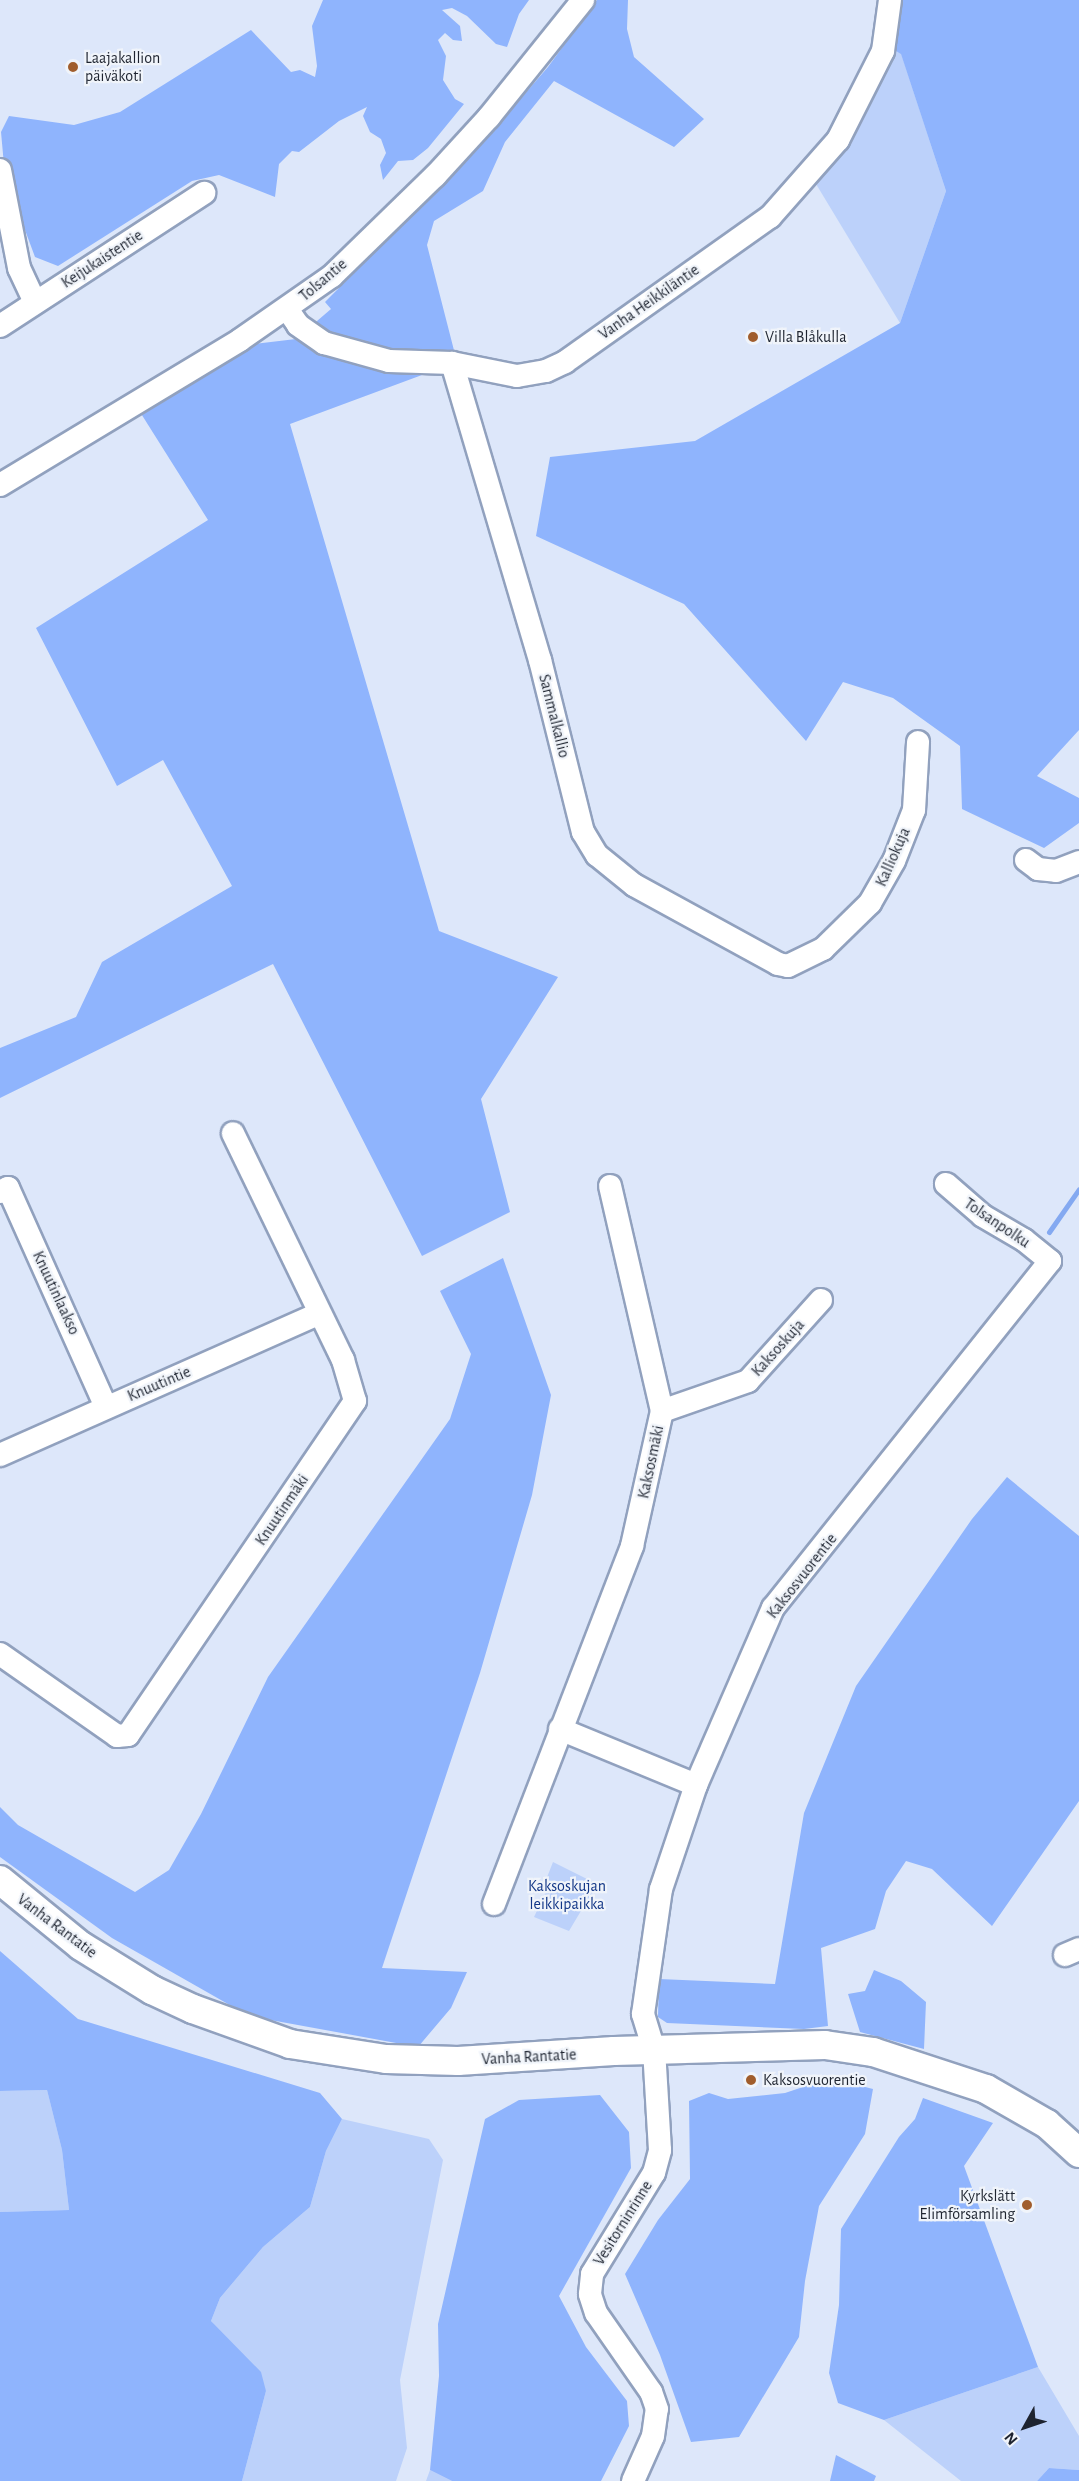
<!DOCTYPE html>
<html>
<head>
<meta charset="utf-8">
<style>
	body { margin:0 }
	#map { position:relative; width:1079px; height:2481px; overflow:hidden; background:#dde7fa; font-family:"Alegreya Sans",sans-serif }
	div>[style] { position:absolute }
	[style*='--x'] { left:calc(var(--x)*1px); top:calc(var(--y)*1px); width:calc(var(--w)*1px); rotate:calc(var(--a)*1deg) }
	.green>* { inset:0; background:#bcd1fa }
	.forest>* { inset:0; background:#8fb4fd }
	.stream>* { height:5px; margin:-2.5px; padding:0 2.5px; transform-origin:2.5px; border-radius:2.5px; background:#84a9f1 }
	.roads { filter:drop-shadow(2px 0 #91a1be) drop-shadow(-2px 0 #91a1be) drop-shadow(0 2px #91a1be) drop-shadow(0 -2px #91a1be) }
	.minor>* { height:22px; margin:-11px; padding:0 11px; transform-origin:11px; border-radius:11px; background:#fff }
	.major>* { height:28px; margin:-14px; padding:0 14px; transform-origin:14px; border-radius:14px; background:#fff }
	.dots>* { width:16px; height:16px; translate:-50% -50%; box-sizing:border-box; border:3px solid #f0f4fa; border-radius:50% }
	span { translate:-50% -50%; white-space:nowrap; text-align:center; line-height:1.15; -webkit-text-stroke:4.5px #f0f4fa; paint-order:stroke }
	.poi-label { font-size:16px; color:#1e2430 }
	.left { translate:0 -50%; text-align:left }
	.right { translate:-100% -50%; text-align:right }
	.street-label { font-size:16px; color:#1e2430 }
	.park-label { font-size:16px; color:#123687 }
	.north { position:absolute; left:995px; top:2397px; width:60px; height:60px; -webkit-text-stroke:4px #f0f4fa; paint-order:stroke; rotate:230deg; font-size:16px; font-weight:700; line-height:24px; text-align:center; color:#1e2430 }
	.north::after { content:''; display:block; margin:auto; width:21px; height:27px; background:#1e2430; clip-path:polygon(50% 0,100% 100%,50% 72%,0 100%) }
</style>
</head>
<body>
<div id="map">
	<div class="green">
		<i style="clip-path:polygon(891px 48px,901px 53px,946px 191px,900px 323px,813px 179px)"></i>
		<i style="clip-path:polygon(553px 1862px,597px 1884px,569px 1931px,534px 1917px,546px 1892px,542px 1890px)"></i>
		<i style="clip-path:polygon(47px 2090px,62px 2150px,69px 2210px,0 2212px,0 2091px)"></i>
		<i style="clip-path:polygon(342px 2119px,429px 2139px,443px 2160px,400px 2380px,407px 2448px,396px 2481px,242px 2481px,266px 2391px,211px 2321px,220px 2298px,263px 2247px,310px 2207px,326px 2151px)"></i>
		<i style="clip-path:polygon(1038px 2367px,1079px 2436px,1079px 2470px,1049px 2468px,1037px 2481px,961px 2481px,884px 2420px)"></i>
		<i style="clip-path:polygon(430px 2470px,452px 2481px,426px 2481px)"></i>
	</div>
	<div class="forest">
		<i style="clip-path:polygon(323px 0,529px 0,519px 14px,507px 47px,496px 44px,467px 16px,452px 8px,442px 10px,460px 26px,462px 41px,453px 40px,445px 33px,438px 40px,446px 56px,443px 80px,455px 99px,464px 104px,428px 148px,413px 160px,398px 161px,383px 180px,380px 165px,386px 153px,381px 139px,370px 132px,363px 116px,367px 107px,339px 121px,299px 152px,292px 151px,279px 164px,275px 197px,219px 175px,192px 181px,58px 266px,35px 257px,5px 176px,1px 132px,9px 116px,74px 125px,120px 112px,251px 30px,291px 72px,300px 70px,315px 77px,317px 66px,312px 26px)"></i>
		<i style="clip-path:polygon(597px 0,628px 0,627px 29px,634px 57px,704px 119px,674px 147px,554px 81px,505px 142px,483px 191px,434px 221px,427px 245px,457px 362px,290px 424px,439px 931px,558px 977px,481px 1099px,510px 1212px,422px 1256px,273px 964px,0 1098px,0 1048px,76px 1017px,102px 962px,232px 886px,163px 760px,117px 786px,36px 628px,208px 520px,140px 412px,254px 344px,296px 339px,331px 309px,325px 302px,478px 148px,548px 67px)"></i>
		<i style="clip-path:polygon(898px 0,1079px 0,1079px 730px,1037px 776px,1079px 798px,1079px 823px,1044px 848px,962px 809px,960px 746px,893px 698px,843px 682px,806px 741px,684px 604px,536px 536px,550px 457px,695px 441px,900px 323px,946px 191px,901px 54px,891px 48px)"></i>
		<i style="clip-path:polygon(503px 1258px,551px 1395px,532px 1495px,480px 1673px,382px 1968px,467px 1972px,451px 2008px,418px 2047px,249px 2016px,112px 1938px,0 1857px,0 1807px,18px 1825px,135px 1892px,169px 1870px,201px 1814px,268px 1677px,450px 1419px,471px 1354px,440px 1291px)"></i>
		<i style="clip-path:polygon(1007px 1477px,1079px 1536px,1079px 1801px,992px 1926px,932px 1869px,906px 1861px,886px 1891px,875px 1929px,821px 1948px,828px 2026px,804px 2029px,667px 2023px,658px 2017px,659px 1979px,775px 1984px,804px 1813px,856px 1686px,972px 1519px)"></i>
		<i style="clip-path:polygon(0 1951px,78px 2019px,320px 2093px,342px 2119px,326px 2151px,310px 2207px,263px 2247px,220px 2298px,211px 2321px,261px 2372px,266px 2391px,242px 2481px,0 2481px,0 2212px,69px 2210px,62px 2150px,47px 2090px,0 2091px)"></i>
		<i style="clip-path:polygon(874px 1970px,901px 1981px,926px 2002px,924px 2049px,860px 2032px,848px 1994px,865px 1991px)"></i>
		<i style="clip-path:polygon(846px 2082px,873px 2089px,865px 2134px,819px 2206px,805px 2281px,799px 2337px,739px 2437px,691px 2442px,660px 2355px,625px 2274px,658px 2220px,690px 2179px,689px 2101px,709px 2093px,728px 2099px,785px 2093px,812px 2084px)"></i>
		<i style="clip-path:polygon(600px 2095px,629px 2132px,631px 2168px,559px 2296px,586px 2347px,627px 2401px,629px 2426px,601px 2481px,452px 2481px,430px 2470px,439px 2376px,438px 2324px,485px 2119px,519px 2100px)"></i>
		<i style="clip-path:polygon(923px 2098px,993px 2123px,964px 2166px,1038px 2367px,884px 2420px,838px 2403px,829px 2373px,839px 2305px,841px 2229px,899px 2137px,915px 2119px)"></i>
		<i style="clip-path:polygon(836px 2455px,876px 2476px,874px 2481px,830px 2481px)"></i>
		<i style="clip-path:polygon(1049px 2468px,1079px 2470px,1079px 2481px,1037px 2481px)"></i>
	</div>
	<div class="stream">
		<i style="--x:1049;--y:1232;--w:52;--a:-55.1"></i>
	</div>
	<div class="roads">
		<div class="minor">
			<i style="--x:0;--y:170;--w:100;--a:79"></i>
			<i style="--x:19;--y:268;--w:38;--a:65"></i>
			<i style="--x:287;--y:309;--w:19;--a:55"></i>
			<i style="--x:298;--y:325;--w:32;--a:35"></i>
			<i style="--x:324;--y:343;--w:67;--a:15.5"></i>
			<i style="--x:389;--y:361;--w:63;--a:1.8"></i>
			<i style="--x:452;--y:363;--w:66;--a:11.3"></i>
			<i style="--x:517;--y:376;--w:29;--a:-10"></i>
			<i style="--x:546;--y:371;--w:21;--a:-25"></i>
			<i style="--x:565;--y:362;--w:251;--a:-35.3"></i>
			<i style="--x:770;--y:217;--w:103;--a:-48.6"></i>
			<i style="--x:838;--y:140;--w:100;--a:-63.2"></i>
			<i style="--x:883;--y:51;--w:51;--a:-82.2"></i>
			<i style="--x:0;--y:326;--w:244;--a:-33.1"></i>
			<i style="--x:452;--y:363;--w:310;--a:73.5"></i>
			<i style="--x:540;--y:660;--w:177;--a:76"></i>
			<i style="--x:583;--y:832;--w:27;--a:59"></i>
			<i style="--x:597;--y:855;--w:48;--a:39"></i>
			<i style="--x:634;--y:885;--w:164;--a:28.7"></i>
			<i style="--x:778;--y:964;--w:10;--a:11"></i>
			<i style="--x:788;--y:966;--w:39;--a:-26"></i>
			<i style="--x:823;--y:949;--w:66;--a:-44.4"></i>
			<i style="--x:870;--y:903;--w:48;--a:-60.3"></i>
			<i style="--x:894;--y:861;--w:55;--a:-68.6"></i>
			<i style="--x:914;--y:810;--w:68;--a:-86.6"></i>
			<i style="--x:0;--y:485;--w:280;--a:-31.1"></i>
			<i style="--x:240;--y:340;--w:112;--a:-34.8"></i>
			<i style="--x:332;--y:276;--w:144;--a:-44.2"></i>
			<i style="--x:435;--y:176;--w:80;--a:-47.5"></i>
			<i style="--x:489;--y:117;--w:150;--a:-51.2"></i>
			<i style="--x:1026;--y:860;--w:15;--a:37"></i>
			<i style="--x:1038;--y:869;--w:18;--a:6"></i>
			<i style="--x:1056;--y:871;--w:25;--a:-21"></i>
			<i style="--x:0;--y:1192;--w:9;--a:-27"></i>
			<i style="--x:8;--y:1188;--w:240;--a:65.9"></i>
			<i style="--x:662;--y:1411;--w:91;--a:-19.2"></i>
			<i style="--x:748;--y:1381;--w:109;--a:-48"></i>
			<i style="--x:0;--y:1455;--w:348;--a:-23.9"></i>
			<i style="--x:0;--y:1654;--w:143;--a:35"></i>
			<i style="--x:117;--y:1736;--w:11;--a:-5"></i>
			<i style="--x:128;--y:1735;--w:404;--a:-55.8"></i>
			<i style="--x:355;--y:1401;--w:43;--a:-106.3"></i>
			<i style="--x:343;--y:1360;--w:252;--a:-115.9"></i>
			<i style="--x:560;--y:1729;--w:147;--a:22.4"></i>
			<i style="--x:494;--y:1904;--w:384;--a:-68.9"></i>
			<i style="--x:632;--y:1546;--w:138;--a:-77.5"></i>
			<i style="--x:662;--y:1411;--w:231;--a:-103"></i>
			<i style="--x:1065;--y:1955;--w:15;--a:-23"></i>
			<i style="--x:633;--y:2481;--w:49;--a:-66"></i>
			<i style="--x:653;--y:2436;--w:27;--a:-82"></i>
			<i style="--x:657;--y:2409;--w:18;--a:-109"></i>
			<i style="--x:651;--y:2392;--w:96;--a:-124.8"></i>
			<i style="--x:596;--y:2313;--w:20;--a:-108"></i>
			<i style="--x:590;--y:2294;--w:20;--a:-84"></i>
			<i style="--x:592;--y:2274;--w:119;--a:-58.5"></i>
			<i style="--x:654;--y:2173;--w:24;--a:-75"></i>
			<i style="--x:660;--y:2150;--w:100;--a:-93.4"></i>
			<i style="--x:654;--y:2050;--w:38;--a:-107"></i>
			<i style="--x:643;--y:2014;--w:126;--a:-81.8"></i>
			<i style="--x:661;--y:1889;--w:110;--a:-71.4"></i>
			<i style="--x:696;--y:1785;--w:193;--a:-66.5"></i>
			<i style="--x:773;--y:1608;--w:444;--a:-51.4"></i>
			<i style="--x:1050;--y:1261;--w:33;--a:-141"></i>
			<i style="--x:1024;--y:1240;--w:48;--a:-149.7"></i>
			<i style="--x:983;--y:1216;--w:49;--a:-139.1"></i>
		</div>
		<div class="major">
			<i style="--x:0;--y:1880;--w:104;--a:39.2"></i>
			<i style="--x:81;--y:1946;--w:84;--a:31.8"></i>
			<i style="--x:152;--y:1990;--w:45;--a:24.9"></i>
			<i style="--x:193;--y:2009;--w:103;--a:19.8"></i>
			<i style="--x:290;--y:2044;--w:97;--a:8.9"></i>
			<i style="--x:386;--y:2059;--w:72;--a:1.6"></i>
			<i style="--x:458;--y:2061;--w:156;--a:-3.7"></i>
			<i style="--x:614;--y:2051;--w:211;--a:-1.6"></i>
			<i style="--x:825;--y:2045;--w:49;--a:8.3"></i>
			<i style="--x:873;--y:2052;--w:119;--a:18.1"></i>
			<i style="--x:986;--y:2089;--w:70;--a:29.8"></i>
			<i style="--x:1047;--y:2124;--w:43;--a:42.2"></i>
		</div>
	</div>
	<div class="dots">
		<i style="left:73px;top:67px;background:#a05d2c"></i>
		<i style="left:753px;top:337px;background:#a05d2c"></i>
		<i style="left:751px;top:2080px;background:#a05d2c"></i>
		<i style="left:1027px;top:2205px;background:#a05d2c"></i>
	</div>
	<div class="poi-label">
		<span class="left" style="left:85px;top:67px">Laajakallion<br>päiväkoti</span>
		<span class="left" style="left:765px;top:337px">Villa Blåkulla</span>
		<span class="left" style="left:763px;top:2080px">Kaksosvuorentie</span>
		<span class="right" style="left:1015px;top:2205px">Kyrkslätt<br>Elimförsamling</span>
	</div>
	<div class="street-label">
		<span style="left:102px;top:259px;rotate:-33deg">Keijukaistentie</span>
		<span style="left:323px;top:280px;rotate:-40deg">Tolsantie</span>
		<span style="left:649px;top:302px;rotate:-35deg">Vanha Heikkiläntie</span>
		<span style="left:554px;top:716px;rotate:76deg">Sammalkallio</span>
		<span style="left:893px;top:857px;rotate:-66deg">Kalliokuja</span>
		<span style="left:997px;top:1223px;rotate:34deg">Tolsanpolku</span>
		<span style="left:56px;top:1293px;rotate:65deg">Knuutinlaakso</span>
		<span style="left:778px;top:1348px;rotate:-48deg">Kaksoskuja</span>
		<span style="left:159px;top:1384px;rotate:-23deg">Knuutintie</span>
		<span style="left:651px;top:1462px;rotate:-78deg">Kaksosmäki</span>
		<span style="left:282px;top:1510px;rotate:-56deg">Knuutinmäki</span>
		<span style="left:802px;top:1576px;rotate:-52deg">Kaksosvuorentie</span>
		<span style="left:57px;top:1926px;rotate:37deg">Vanha Rantatie</span>
		<span style="left:529px;top:2057px;rotate:-3deg">Vanha Rantatie</span>
		<span style="left:623px;top:2223px;rotate:-58deg">Vesitorninrinne</span>
	</div>
	<div class="park-label">
		<span style="left:567px;top:1895px">Kaksoskujan<br>leikkipaikka</span>
	</div>
	<div class="north">N</div>
</div>
</body>
</html>
